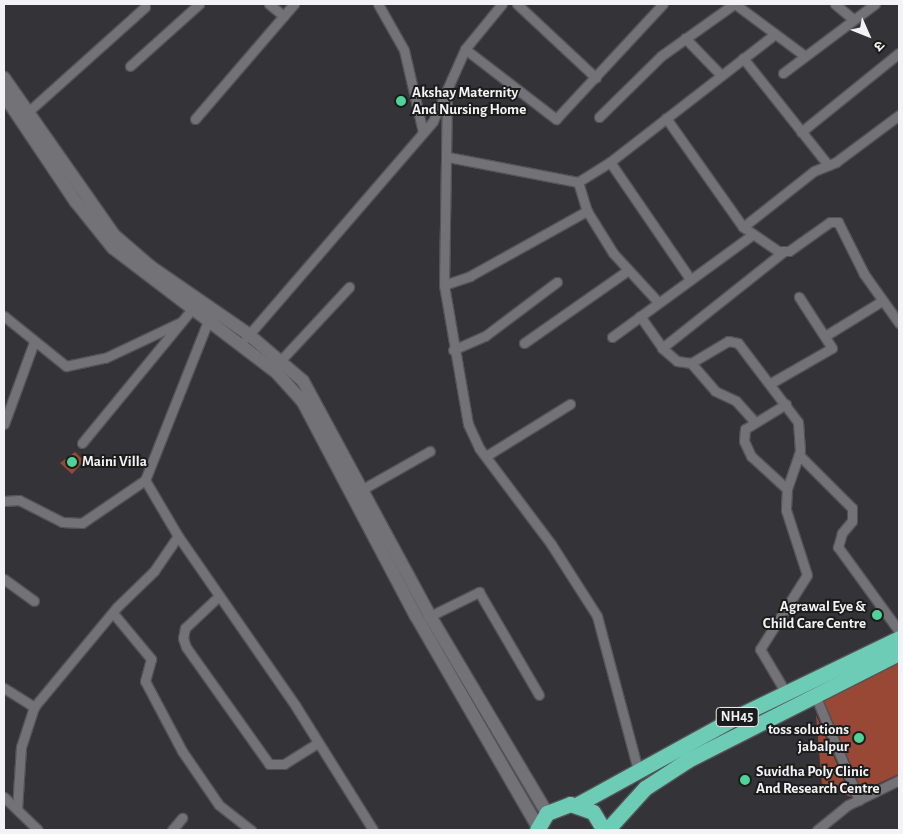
<!DOCTYPE html>
<html>
<head>
<meta charset="utf-8">
<style>
	body { margin:0 }
	#map { position:relative; width:903px; height:834px; overflow:hidden; background:#343438; font-family:"Alegreya Sans","Noto Sans Devanagari",sans-serif }
	div>[style] { position:absolute }
	[style*='--x'] { left:calc(var(--x)*1px); top:calc(var(--y)*1px); width:calc(var(--w)*1px); rotate:calc(var(--a)*1deg) }
	.building>* { inset:0; background:#9a4836 }
	.roads { filter:drop-shadow(1px 0 #545357) drop-shadow(-1px 0 #545357) drop-shadow(0 1px #545357) drop-shadow(0 -1px #545357) }
	.street>* { height:9px; margin:-4.5px; padding:0 4.5px; transform-origin:4.5px; border-radius:4.5px; background:#737377 }
	.secondary>* { height:12px; margin:-6px; padding:0 6px; transform-origin:6px; border-radius:6px; background:#737377 }
	.highway>* { height:15px; margin:-7.5px; padding:0 7.5px; transform-origin:7.5px; border-radius:7.5px; background:#6dccb5 }
	.dots>* { width:14px; height:14px; translate:-50% -50%; box-sizing:border-box; border:2px solid #1c1c1d; border-radius:50% }
	span { translate:-50% -50%; white-space:nowrap; text-align:center; line-height:1.15; -webkit-text-stroke:4px #1c1c1d; paint-order:stroke }
	.shield-label span { padding:1px 4px; background:#1c1c1d; border:1px solid; border-radius:4px; -webkit-text-stroke-width:0 }
	.shield-label { font-size:14px; color:#f3f3f5; font-weight:700 }
	.poi-label { font-size:15px; color:#f3f3f5; font-weight:700 }
	.left { translate:0 -50%; text-align:left }
	.right { translate:-100% -50%; text-align:right }
	.frame { position:absolute; inset:0; border:5px solid #f3f3f5; pointer-events:none }
	.north { position:absolute; left:843px; top:10px; width:50px; height:50px; -webkit-text-stroke:4px #1c1c1d; paint-order:stroke; rotate:134deg; font-size:14px; font-weight:700; line-height:20px; text-align:center; color:#f3f3f5 }
	.north::after { content:''; display:block; margin:auto; width:18px; height:22px; background:#f3f3f5; clip-path:polygon(50% 0,100% 100%,50% 72%,0 100%) }
</style>
</head>
<body>
<div id="map">
	<div class="building">
		<i style="clip-path:polygon(75px 452px,84px 461px,72px 474px,60px 463px)"></i>
		<i style="clip-path:polygon(899px 663px,899px 774px,862px 791px,824px 701px)"></i>
		<i style="clip-path:polygon(816px 715px,851px 797px,822px 785px)"></i>
	</div>
	<div class="roads">
		<div class="street">
			<i style="--x:269;--y:4;--w:19;--a:39"></i>
			<i style="--x:378;--y:4;--w:53;--a:60.5"></i>
			<i style="--x:404;--y:50;--w:84;--a:77"></i>
			<i style="--x:517;--y:4;--w:108;--a:43.1"></i>
			<i style="--x:735;--y:4;--w:87;--a:36.6"></i>
			<i style="--x:835;--y:4;--w:23;--a:40"></i>
			<i style="--x:685;--y:38;--w:52;--a:45.8"></i>
			<i style="--x:465;--y:49;--w:115;--a:37.6"></i>
			<i style="--x:556;--y:119;--w:157;--a:-47.1"></i>
			<i style="--x:743;--y:58;--w:137;--a:51.5"></i>
			<i style="--x:130;--y:66;--w:93;--a:-41.9"></i>
			<i style="--x:783;--y:73;--w:115;--a:-36.9"></i>
			<i style="--x:447;--y:95;--w:190;--a:90.9"></i>
			<i style="--x:444;--y:285;--w:141;--a:80.2"></i>
			<i style="--x:468;--y:424;--w:26;--a:65"></i>
			<i style="--x:479;--y:448;--w:120;--a:53.1"></i>
			<i style="--x:551;--y:544;--w:85;--a:57.4"></i>
			<i style="--x:597;--y:616;--w:159;--a:75.1"></i>
			<i style="--x:29;--y:111;--w:156;--a:-41.9"></i>
			<i style="--x:599;--y:117;--w:87;--a:-44.5"></i>
			<i style="--x:661;--y:56;--w:90;--a:-35.5"></i>
			<i style="--x:666;--y:118;--w:133;--a:54.8"></i>
			<i style="--x:743;--y:227;--w:42;--a:34.4"></i>
			<i style="--x:778;--y:251;--w:11;--a:0"></i>
			<i style="--x:789;--y:251;--w:50;--a:-35.3"></i>
			<i style="--x:830;--y:222;--w:8;--a:0"></i>
			<i style="--x:838;--y:222;--w:58;--a:63.4"></i>
			<i style="--x:864;--y:274;--w:60;--a:54.5"></i>
			<i style="--x:195;--y:119;--w:152;--a:-49.3"></i>
			<i style="--x:801;--y:132;--w:126;--a:-38.9"></i>
			<i style="--x:448;--y:157;--w:132;--a:10.9"></i>
			<i style="--x:578;--y:182;--w:38;--a:-32"></i>
			<i style="--x:610;--y:162;--w:209;--a:-37.8"></i>
			<i style="--x:610;--y:162;--w:142;--a:55.6"></i>
			<i style="--x:578;--y:182;--w:30;--a:73"></i>
			<i style="--x:587;--y:211;--w:49;--a:58.2"></i>
			<i style="--x:613;--y:253;--w:67;--a:47.4"></i>
			<i style="--x:743;--y:227;--w:90;--a:-38.3"></i>
			<i style="--x:814;--y:171;--w:24;--a:-22"></i>
			<i style="--x:836;--y:162;--w:79;--a:-36.7"></i>
			<i style="--x:444;--y:285;--w:28;--a:-19"></i>
			<i style="--x:470;--y:276;--w:134;--a:-29.1"></i>
			<i style="--x:4;--y:316;--w:80;--a:38.9"></i>
			<i style="--x:66;--y:366;--w:40;--a:-12"></i>
			<i style="--x:105;--y:358;--w:84;--a:-25.3"></i>
			<i style="--x:210;--y:316;--w:176;--a:111.6"></i>
			<i style="--x:145;--y:480;--w:65;--a:59.5"></i>
			<i style="--x:178;--y:536;--w:206;--a:55.3"></i>
			<i style="--x:295;--y:705;--w:147;--a:58"></i>
			<i style="--x:640;--y:316;--w:39;--a:55"></i>
			<i style="--x:662;--y:348;--w:20;--a:41"></i>
			<i style="--x:677;--y:361;--w:14;--a:8"></i>
			<i style="--x:691;--y:363;--w:43;--a:-30.7"></i>
			<i style="--x:728;--y:341;--w:10;--a:11"></i>
			<i style="--x:738;--y:343;--w:99;--a:52.8"></i>
			<i style="--x:798;--y:422;--w:29;--a:86"></i>
			<i style="--x:800;--y:451;--w:40;--a:108.9"></i>
			<i style="--x:787;--y:489;--w:21;--a:93"></i>
			<i style="--x:786;--y:510;--w:68;--a:72.1"></i>
			<i style="--x:807;--y:575;--w:88;--a:122.4"></i>
			<i style="--x:760;--y:649;--w:51;--a:59.4"></i>
			<i style="--x:825;--y:336;--w:67;--a:-31.6"></i>
			<i style="--x:612;--y:337;--w:173;--a:-36.1"></i>
			<i style="--x:246;--y:338;--w:286;--a:-49.2"></i>
			<i style="--x:433;--y:121;--w:79;--a:-66"></i>
			<i style="--x:465;--y:49;--w:58;--a:-50.6"></i>
			<i style="--x:524;--y:343;--w:126;--a:-35"></i>
			<i style="--x:662;--y:348;--w:154;--a:-38.4"></i>
			<i style="--x:453;--y:350;--w:35;--a:-24"></i>
			<i style="--x:485;--y:336;--w:90;--a:-36.9"></i>
			<i style="--x:281;--y:360;--w:100;--a:-47"></i>
			<i style="--x:691;--y:363;--w:37;--a:49"></i>
			<i style="--x:715;--y:391;--w:23;--a:25"></i>
			<i style="--x:736;--y:401;--w:28;--a:48"></i>
			<i style="--x:771;--y:383;--w:70;--a:-29.8"></i>
			<i style="--x:832;--y:348;--w:61;--a:-122.9"></i>
			<i style="--x:786;--y:404;--w:48;--a:148.6"></i>
			<i style="--x:745;--y:429;--w:12;--a:95"></i>
			<i style="--x:744;--y:441;--w:17;--a:65"></i>
			<i style="--x:751;--y:456;--w:49;--a:42.5"></i>
			<i style="--x:4;--y:424;--w:87;--a:-69.9"></i>
			<i style="--x:82;--y:443;--w:180;--a:-50.6"></i>
			<i style="--x:799;--y:455;--w:75;--a:45"></i>
			<i style="--x:852;--y:508;--w:13;--a:90"></i>
			<i style="--x:852;--y:521;--w:16;--a:130"></i>
			<i style="--x:842;--y:533;--w:15;--a:106"></i>
			<i style="--x:838;--y:547;--w:104;--a:54"></i>
			<i style="--x:486;--y:456;--w:99;--a:-31.8"></i>
			<i style="--x:361;--y:490;--w:79;--a:-29.5"></i>
			<i style="--x:4;--y:501;--w:15;--a:-4"></i>
			<i style="--x:19;--y:500;--w:48;--a:27.1"></i>
			<i style="--x:62;--y:522;--w:20;--a:3"></i>
			<i style="--x:82;--y:523;--w:76;--a:-34.3"></i>
			<i style="--x:4;--y:579;--w:37;--a:36"></i>
			<i style="--x:219;--y:596;--w:47;--a:136.7"></i>
			<i style="--x:185;--y:628;--w:10;--a:101"></i>
			<i style="--x:183;--y:638;--w:9;--a:72"></i>
			<i style="--x:186;--y:647;--w:143;--a:54.6"></i>
			<i style="--x:269;--y:764;--w:15;--a:0"></i>
			<i style="--x:284;--y:764;--w:40;--a:-32"></i>
			<i style="--x:113;--y:613;--w:60;--a:50.4"></i>
			<i style="--x:151;--y:659;--w:23;--a:105"></i>
			<i style="--x:145;--y:681;--w:79;--a:62.1"></i>
			<i style="--x:182;--y:751;--w:65;--a:55.6"></i>
			<i style="--x:219;--y:805;--w:41;--a:38"></i>
			<i style="--x:430;--y:616;--w:55;--a:-26.1"></i>
			<i style="--x:479;--y:592;--w:119;--a:59.8"></i>
			<i style="--x:4;--y:688;--w:36;--a:32"></i>
			<i style="--x:815;--y:695;--w:114;--a:67.3"></i>
			<i style="--x:4;--y:797;--w:47;--a:44.1"></i>
			<i style="--x:17;--y:809;--w:62;--a:-86.3"></i>
			<i style="--x:21;--y:747;--w:42;--a:-72"></i>
			<i style="--x:34;--y:707;--w:130;--a:-50.3"></i>
			<i style="--x:117;--y:607;--w:52;--a:-44.2"></i>
			<i style="--x:154;--y:571;--w:42;--a:-55.6"></i>
			<i style="--x:172;--y:830;--w:16;--a:-50"></i>
			<i style="--x:817;--y:830;--w:40;--a:-39"></i>
			<i style="--x:848;--y:805;--w:57;--a:-26.1"></i>
		</div>
		<div class="secondary">
			<i style="--x:4;--y:78;--w:192;--a:55"></i>
			<i style="--x:114;--y:235;--w:49;--a:40.9"></i>
			<i style="--x:151;--y:267;--w:118;--a:34.6"></i>
			<i style="--x:248;--y:334;--w:72;--a:40.5"></i>
			<i style="--x:303;--y:381;--w:267;--a:61.6"></i>
			<i style="--x:430;--y:616;--w:229;--a:59.3"></i>
			<i style="--x:4;--y:95;--w:129;--a:56.1"></i>
			<i style="--x:76;--y:202;--w:59;--a:51.2"></i>
			<i style="--x:113;--y:248;--w:206;--a:37.3"></i>
			<i style="--x:277;--y:373;--w:39;--a:48"></i>
			<i style="--x:303;--y:402;--w:242;--a:62.2"></i>
			<i style="--x:416;--y:616;--w:244;--a:60"></i>
		</div>
		<div class="highway">
			<i style="--x:578;--y:804;--w:185;--a:-28.8"></i>
			<i style="--x:740;--y:715;--w:177;--a:-25.8"></i>
			<i style="--x:537;--y:830;--w:20;--a:-60"></i>
			<i style="--x:547;--y:813;--w:25;--a:-21"></i>
			<i style="--x:570;--y:804;--w:24;--a:19"></i>
			<i style="--x:593;--y:812;--w:21;--a:59"></i>
			<i style="--x:607;--y:830;--w:57;--a:-47.9"></i>
			<i style="--x:645;--y:788;--w:51;--a:-33.1"></i>
			<i style="--x:688;--y:760;--w:237;--a:-26.9"></i>
		</div>
	</div>
	<div class="dots">
		<i style="left:401px;top:101px;background:#50d398"></i>
		<i style="left:72px;top:462px;background:#50d398"></i>
		<i style="left:877px;top:615px;background:#50d398"></i>
		<i style="left:859px;top:738px;background:#50d398"></i>
		<i style="left:745px;top:780px;background:#50d398"></i>
	</div>
	<div class="shield-label">
		<span style="left:737px;top:717px">NH45</span>
	</div>
	<div class="poi-label">
		<span class="left" style="left:412px;top:101px">Akshay Maternity<br>And Nursing Home</span>
		<span class="left" style="left:82px;top:462px">Maini Villa</span>
		<span class="right" style="left:866px;top:615px">Agrawal Eye &amp;<br>Child Care Centre</span>
		<span class="right" style="left:849px;top:738px">toss solutions<br>jabalpur</span>
		<span class="left" style="left:756px;top:780px">Suvidha Poly Clinic<br>And Research Centre</span>
	</div>
	<div class="frame"></div>
	<div class="north">उ</div>
</div>
</body>
</html>
